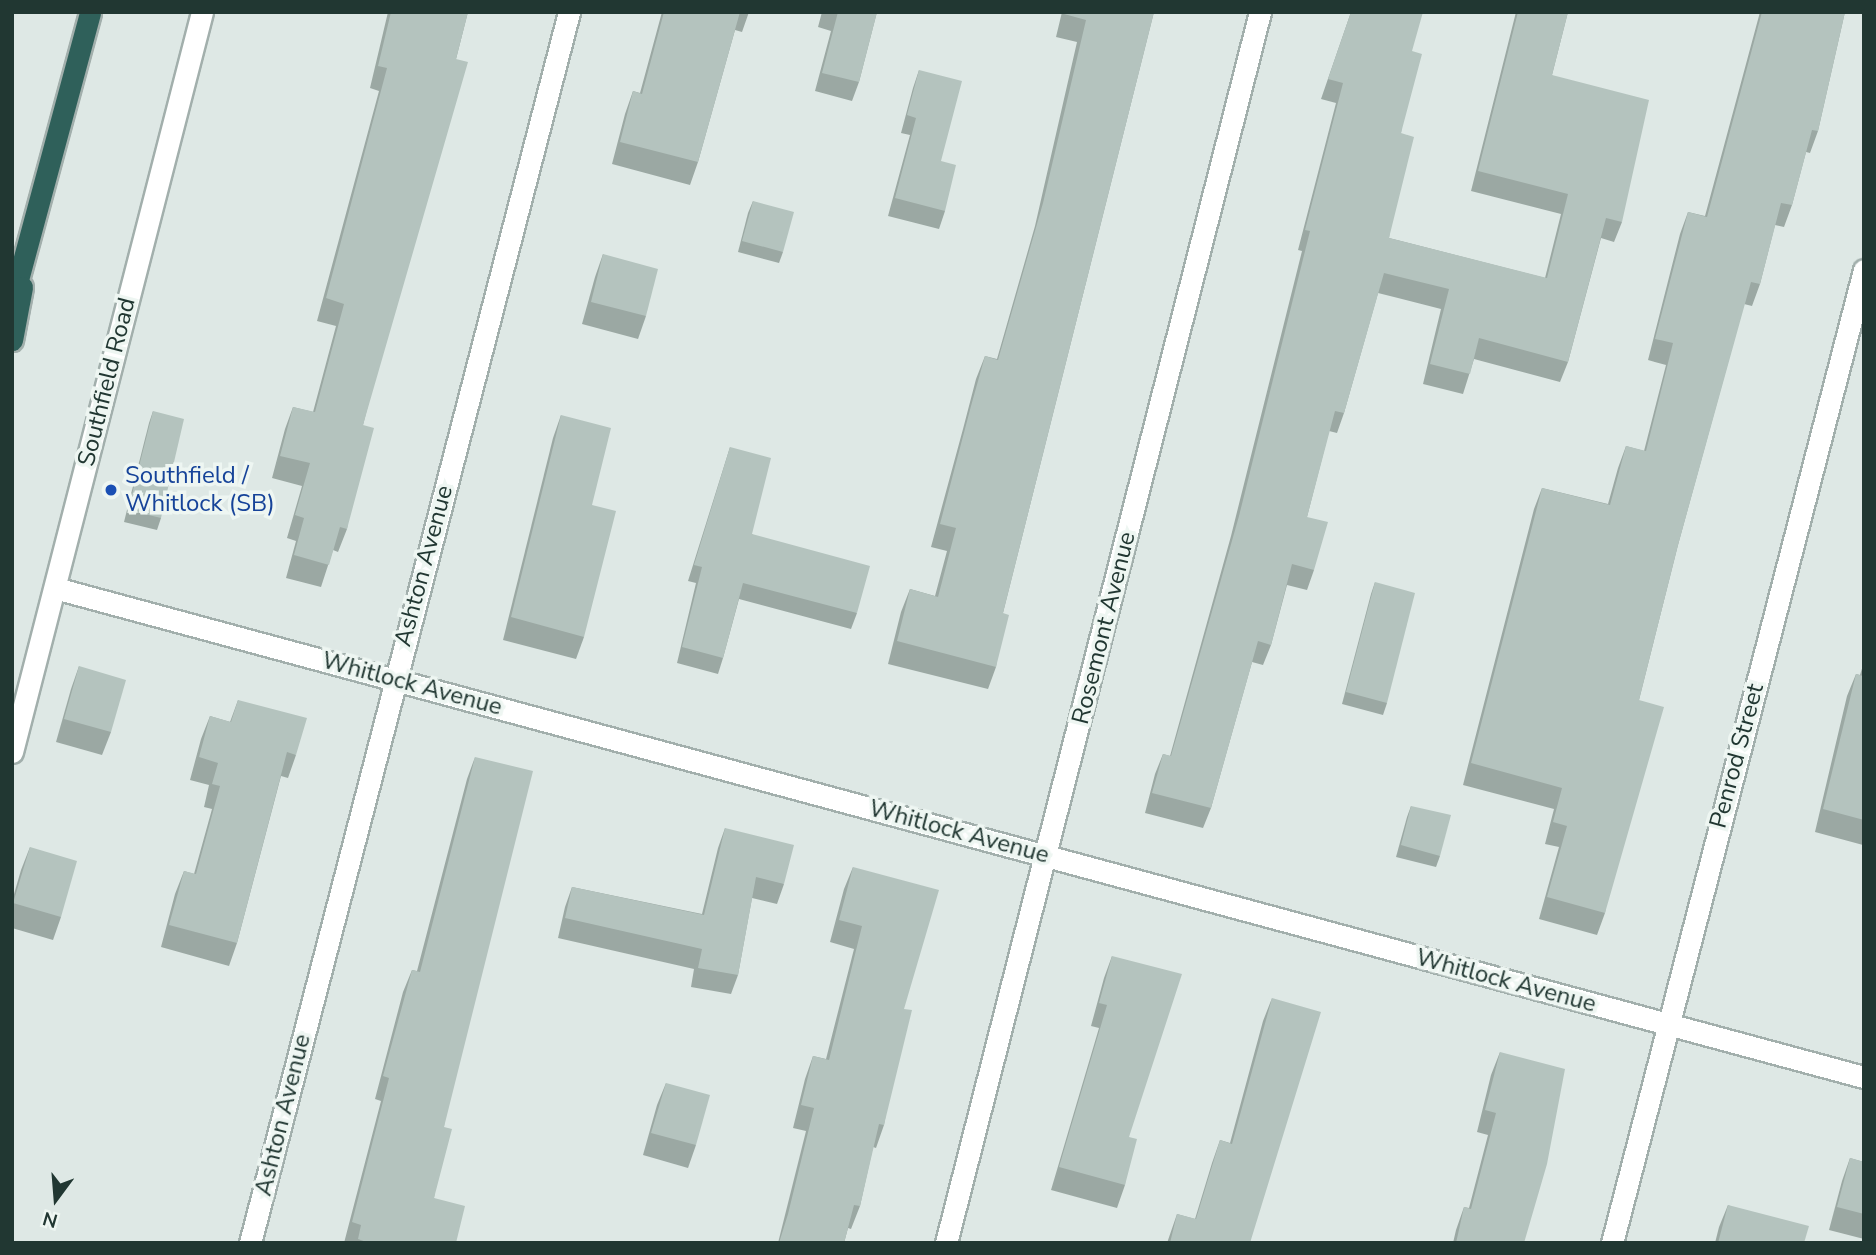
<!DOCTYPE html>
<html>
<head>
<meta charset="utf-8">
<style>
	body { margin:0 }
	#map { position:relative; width:1876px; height:1255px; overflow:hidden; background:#dee8e5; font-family:"Nunito Sans",sans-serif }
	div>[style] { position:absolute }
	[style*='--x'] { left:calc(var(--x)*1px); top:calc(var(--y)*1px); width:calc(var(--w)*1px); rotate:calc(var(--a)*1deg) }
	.roads { filter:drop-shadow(2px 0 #a2afac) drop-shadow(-2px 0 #a2afac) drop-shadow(0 2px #a2afac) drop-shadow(0 -2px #a2afac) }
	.street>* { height:21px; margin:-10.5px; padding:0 10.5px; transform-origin:10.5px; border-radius:10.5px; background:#fff }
	.secondary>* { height:21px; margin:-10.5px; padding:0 10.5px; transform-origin:10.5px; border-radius:10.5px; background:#fff }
	.highway>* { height:21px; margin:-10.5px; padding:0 10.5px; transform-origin:10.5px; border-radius:10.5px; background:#2f605a }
	.wall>* { inset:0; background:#9ba8a3 }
	.building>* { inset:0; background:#b4c3be }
	.dots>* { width:19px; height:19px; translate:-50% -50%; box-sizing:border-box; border:4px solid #eef6f2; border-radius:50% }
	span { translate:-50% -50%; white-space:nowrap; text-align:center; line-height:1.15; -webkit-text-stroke:7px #eef6f2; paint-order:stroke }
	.street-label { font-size:24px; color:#213732 }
	.transit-label { font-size:24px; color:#164399 }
	.left { translate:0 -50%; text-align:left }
	.frame { position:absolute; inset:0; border:14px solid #213732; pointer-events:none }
	.north { position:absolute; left:21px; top:1164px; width:70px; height:70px; -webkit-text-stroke:5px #eef6f2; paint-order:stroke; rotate:196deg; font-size:19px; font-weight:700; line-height:28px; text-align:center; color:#213732 }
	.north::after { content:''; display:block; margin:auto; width:24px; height:32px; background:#213732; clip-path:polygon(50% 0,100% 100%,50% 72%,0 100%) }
</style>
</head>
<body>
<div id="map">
	<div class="roads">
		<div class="street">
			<i style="--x:55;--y:588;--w:1874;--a:15.13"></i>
			<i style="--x:250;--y:1243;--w:1272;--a:-75.47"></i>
			<i style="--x:946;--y:1243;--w:1270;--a:-75.69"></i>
			<i style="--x:1612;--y:1243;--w:1005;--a:-75.48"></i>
		</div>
		<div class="secondary">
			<i style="--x:12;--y:752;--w:764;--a:-75.6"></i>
		</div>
		<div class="highway">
			<i style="--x:12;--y:302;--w:300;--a:-74.9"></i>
			<i style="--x:12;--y:340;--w:54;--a:-79.3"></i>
		</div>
	</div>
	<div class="wall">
		<i style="clip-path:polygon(388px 12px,468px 12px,363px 425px,347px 529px,338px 552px,333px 550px,321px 587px,286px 578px,296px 541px,287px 538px,302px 486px,272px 478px,285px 429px,293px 407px,313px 412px,336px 326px,317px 321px,379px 91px,370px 88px)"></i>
		<i style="clip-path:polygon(662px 12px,749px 12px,742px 32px,735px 30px,698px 162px,690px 185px,612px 164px,625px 114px,633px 91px,640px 93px)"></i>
		<i style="clip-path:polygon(822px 12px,877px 12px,859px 82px,852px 101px,815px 91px,831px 31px,818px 27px)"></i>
		<i style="clip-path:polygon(1062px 12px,1154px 12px,1003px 613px,996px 667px,988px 689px,888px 664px,901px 612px,910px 589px,935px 596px,947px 551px,931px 547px,963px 429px,976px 379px,985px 356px,997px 359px,1035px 226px,1077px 42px,1056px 37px)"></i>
		<i style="clip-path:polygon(1351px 12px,1412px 51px,1401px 133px,1389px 238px,1545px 278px,1561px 214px,1471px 191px,1516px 12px,1568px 12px,1552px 75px,1622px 222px,1614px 242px,1601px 238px,1568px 362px,1560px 382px,1474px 359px,1463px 394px,1423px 384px,1441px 309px,1378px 293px,1344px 413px,1337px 433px,1329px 431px,1307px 517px,1314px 570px,1307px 590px,1287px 585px,1271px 645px,1263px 665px,1252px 662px,1211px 808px,1203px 828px,1145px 813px,1155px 774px,1163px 754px,1170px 756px,1231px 536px,1302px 251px,1298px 250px,1336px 103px,1321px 99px)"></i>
		<i style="clip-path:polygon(1760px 12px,1845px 12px,1818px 131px,1810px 153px,1806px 152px,1792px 205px,1784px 227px,1775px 225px,1760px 284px,1752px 306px,1744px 304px,1678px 545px,1639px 700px,1605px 913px,1597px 935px,1539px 919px,1559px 847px,1545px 844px,1554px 809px,1463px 785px,1534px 509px,1542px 488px,1608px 504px,1618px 468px,1626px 446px,1644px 451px,1666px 365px,1648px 360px,1680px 234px,1688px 212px,1705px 216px)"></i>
		<i style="clip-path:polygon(919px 70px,941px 161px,945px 211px,939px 229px,888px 216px,910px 135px,901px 133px,913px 88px)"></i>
		<i style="clip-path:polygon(753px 201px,783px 252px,779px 263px,738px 252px,748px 213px)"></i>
		<i style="clip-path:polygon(603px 254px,646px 316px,638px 339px,582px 324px,595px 277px)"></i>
		<i style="clip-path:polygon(153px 411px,161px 518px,157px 530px,124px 522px,149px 423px)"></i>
		<i style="clip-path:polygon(561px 415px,584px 637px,576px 659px,503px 640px,553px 438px)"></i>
		<i style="clip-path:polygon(730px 447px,752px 534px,857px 613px,851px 629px,739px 599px,723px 658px,718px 674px,677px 663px,696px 583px,688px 581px)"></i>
		<i style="clip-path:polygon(1375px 582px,1387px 703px,1383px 715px,1342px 704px,1371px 594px)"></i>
		<i style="clip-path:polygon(1864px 662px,1864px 844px,1863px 845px,1815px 832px,1847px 696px,1856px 674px,1860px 675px)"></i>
		<i style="clip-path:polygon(79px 666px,111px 732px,102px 755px,56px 742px,71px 689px)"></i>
		<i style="clip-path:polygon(238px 700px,296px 755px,288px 778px,281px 776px,237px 943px,229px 966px,161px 947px,175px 894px,184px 871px,194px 874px,212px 809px,204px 807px,209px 785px,190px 780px,201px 739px,210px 716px,230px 722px)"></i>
		<i style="clip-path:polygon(475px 757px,444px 1127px,434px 1198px,456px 1243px,344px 1243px,381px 1101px,375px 1099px,403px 992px,412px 970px,417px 971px,467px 779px)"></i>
		<i style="clip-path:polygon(1411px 806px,1440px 856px,1436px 867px,1396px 857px,1407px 817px)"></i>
		<i style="clip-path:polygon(725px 828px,784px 884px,777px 904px,752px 898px,738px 975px,731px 994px,691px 987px,694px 969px,558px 938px,565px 907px,572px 887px,702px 914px,718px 848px)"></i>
		<i style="clip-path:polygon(30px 847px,61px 917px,53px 940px,12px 928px,12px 901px,21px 870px)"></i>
		<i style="clip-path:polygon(853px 867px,904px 1009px,884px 1125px,876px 1148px,873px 1147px,860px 1206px,851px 1229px,848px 1228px,844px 1243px,778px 1243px,806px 1131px,793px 1128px,805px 1079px,813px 1056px,826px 1059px,854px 949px,830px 942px,844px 889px)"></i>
		<i style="clip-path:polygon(1112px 956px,1129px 1137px,1125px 1185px,1117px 1208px,1051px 1190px,1099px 1028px,1091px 1026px,1104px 978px)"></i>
		<i style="clip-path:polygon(1272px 998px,1250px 1243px,1167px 1243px,1177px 1214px,1195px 1219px,1212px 1163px,1220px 1140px,1230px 1143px,1263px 1021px)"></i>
		<i style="clip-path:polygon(1500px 1052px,1524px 1243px,1453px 1243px,1456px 1230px,1464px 1207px,1469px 1208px,1488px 1135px,1477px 1132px,1491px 1075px)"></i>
		<i style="clip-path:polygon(666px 1083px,696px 1145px,688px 1168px,643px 1155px,657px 1105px)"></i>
		<i style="clip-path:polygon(1850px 1158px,1864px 1162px,1864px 1239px,1829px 1230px,1842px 1181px)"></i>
		<i style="clip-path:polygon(1728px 1205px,1804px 1243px,1715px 1243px,1719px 1227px)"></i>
	</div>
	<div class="building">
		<i style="clip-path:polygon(391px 12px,468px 12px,456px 59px,468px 62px,363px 425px,374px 428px,347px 529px,340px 527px,329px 565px,294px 555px,304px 518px,295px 515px,310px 463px,280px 456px,293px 407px,315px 412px,344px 304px,326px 298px,387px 68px,378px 66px)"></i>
		<i style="clip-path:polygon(664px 12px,740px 12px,698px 162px,620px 142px,633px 91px,642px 94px)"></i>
		<i style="clip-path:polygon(838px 12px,877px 12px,859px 82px,822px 73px)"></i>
		<i style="clip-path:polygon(1064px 12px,1154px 12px,1003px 613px,1009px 615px,996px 667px,897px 641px,910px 589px,938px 597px,956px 528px,940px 524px,971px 406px,985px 356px,998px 360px,1043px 203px,1086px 20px,1064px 14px)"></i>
		<i style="clip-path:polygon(1351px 12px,1423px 12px,1412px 51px,1422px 54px,1401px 133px,1414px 137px,1389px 238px,1547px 278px,1568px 194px,1478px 171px,1518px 12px,1568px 12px,1552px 75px,1649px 100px,1622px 222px,1606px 218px,1568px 362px,1479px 338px,1470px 374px,1430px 364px,1449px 289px,1384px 273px,1344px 413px,1335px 411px,1307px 517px,1328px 522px,1314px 570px,1292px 564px,1271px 645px,1258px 641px,1211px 808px,1152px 793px,1163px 754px,1171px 756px,1177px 735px,1239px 516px,1310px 231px,1305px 230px,1343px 83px,1328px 79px)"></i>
		<i style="clip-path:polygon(1762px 12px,1845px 12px,1818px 131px,1812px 130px,1792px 205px,1781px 203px,1760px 284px,1751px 282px,1678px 545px,1639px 700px,1664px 707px,1605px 913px,1547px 897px,1567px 826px,1553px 822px,1562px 788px,1471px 763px,1542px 488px,1610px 505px,1626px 446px,1646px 451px,1673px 343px,1655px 339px,1688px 212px,1707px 217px)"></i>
		<i style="clip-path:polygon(919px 70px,962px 81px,941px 161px,956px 165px,945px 211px,895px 198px,916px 118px,907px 115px)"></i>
		<i style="clip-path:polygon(753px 201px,794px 212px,783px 252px,742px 241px)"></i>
		<i style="clip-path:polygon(603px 254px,658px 269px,646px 316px,591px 302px)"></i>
		<i style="clip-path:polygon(153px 411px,184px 419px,161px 518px,128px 510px)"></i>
		<i style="clip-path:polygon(561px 415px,611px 428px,592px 505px,616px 511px,584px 637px,511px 617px)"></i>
		<i style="clip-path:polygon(730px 447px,771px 458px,752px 534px,870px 566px,857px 613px,743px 583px,723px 658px,682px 647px,702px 567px,694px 565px)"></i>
		<i style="clip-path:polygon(1375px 582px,1415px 593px,1387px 703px,1346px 692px)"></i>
		<i style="clip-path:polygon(79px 666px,126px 680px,111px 732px,64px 719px)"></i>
		<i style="clip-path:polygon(1864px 672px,1864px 820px,1823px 809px,1856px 674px,1863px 676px)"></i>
		<i style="clip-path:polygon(238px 700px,307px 718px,296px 755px,287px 752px,237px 943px,169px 925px,184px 871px,196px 874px,220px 786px,212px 784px,218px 763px,199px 757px,210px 716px,231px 722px)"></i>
		<i style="clip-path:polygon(475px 757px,533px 771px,444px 1127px,452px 1129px,434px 1198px,465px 1206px,456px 1243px,369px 1243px,358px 1239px,361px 1225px,352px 1222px,389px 1078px,383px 1076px,412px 970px,420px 972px)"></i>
		<i style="clip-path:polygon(1411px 806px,1451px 815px,1440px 856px,1401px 845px)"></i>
		<i style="clip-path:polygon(725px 828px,794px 845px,784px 884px,756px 877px,738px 975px,698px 968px,702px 949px,565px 918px,572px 887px,704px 915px)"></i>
		<i style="clip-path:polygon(30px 847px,77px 861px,61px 917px,13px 903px)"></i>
		<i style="clip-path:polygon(853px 867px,939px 890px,904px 1009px,912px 1010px,884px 1125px,879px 1124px,860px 1206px,854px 1205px,844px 1243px,779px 1243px,788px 1214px,814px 1108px,801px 1105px,813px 1056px,829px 1060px,862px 926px,839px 920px)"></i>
		<i style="clip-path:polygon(1112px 956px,1182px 974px,1129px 1137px,1137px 1139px,1125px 1185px,1059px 1167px,1107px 1005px,1099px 1003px)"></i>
		<i style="clip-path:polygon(1272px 998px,1321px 1012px,1250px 1243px,1170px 1243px,1177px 1214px,1196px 1219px,1220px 1140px,1232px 1144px)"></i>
		<i style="clip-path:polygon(1500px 1052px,1565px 1069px,1547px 1164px,1524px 1243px,1456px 1243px,1464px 1207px,1471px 1209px,1496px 1113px,1485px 1110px)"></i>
		<i style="clip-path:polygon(666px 1083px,710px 1095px,696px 1145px,651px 1133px)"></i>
		<i style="clip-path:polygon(1850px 1158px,1864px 1162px,1864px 1214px,1837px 1207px)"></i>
		<i style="clip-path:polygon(1728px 1205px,1809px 1226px,1804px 1243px,1718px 1243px)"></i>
	</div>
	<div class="dots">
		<i style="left:111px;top:490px;background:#1a4fb4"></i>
	</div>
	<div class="street-label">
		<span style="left:107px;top:382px;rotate:-76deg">Southfield Road</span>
		<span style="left:424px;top:566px;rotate:-75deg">Ashton Avenue</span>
		<span style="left:1104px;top:628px;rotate:-76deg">Rosemont Avenue</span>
		<span style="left:412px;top:684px;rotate:15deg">Whitlock Avenue</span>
		<span style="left:1737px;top:756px;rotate:-75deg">Penrod Street</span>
		<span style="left:959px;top:832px;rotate:15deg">Whitlock Avenue</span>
		<span style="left:1506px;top:981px;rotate:15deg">Whitlock Avenue</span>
		<span style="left:283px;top:1115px;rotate:-76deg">Ashton Avenue</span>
	</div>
	<div class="transit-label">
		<span class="left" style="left:125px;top:490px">Southfield /<br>Whitlock (SB)</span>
	</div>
	<div class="frame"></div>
	<div class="north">N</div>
</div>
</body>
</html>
